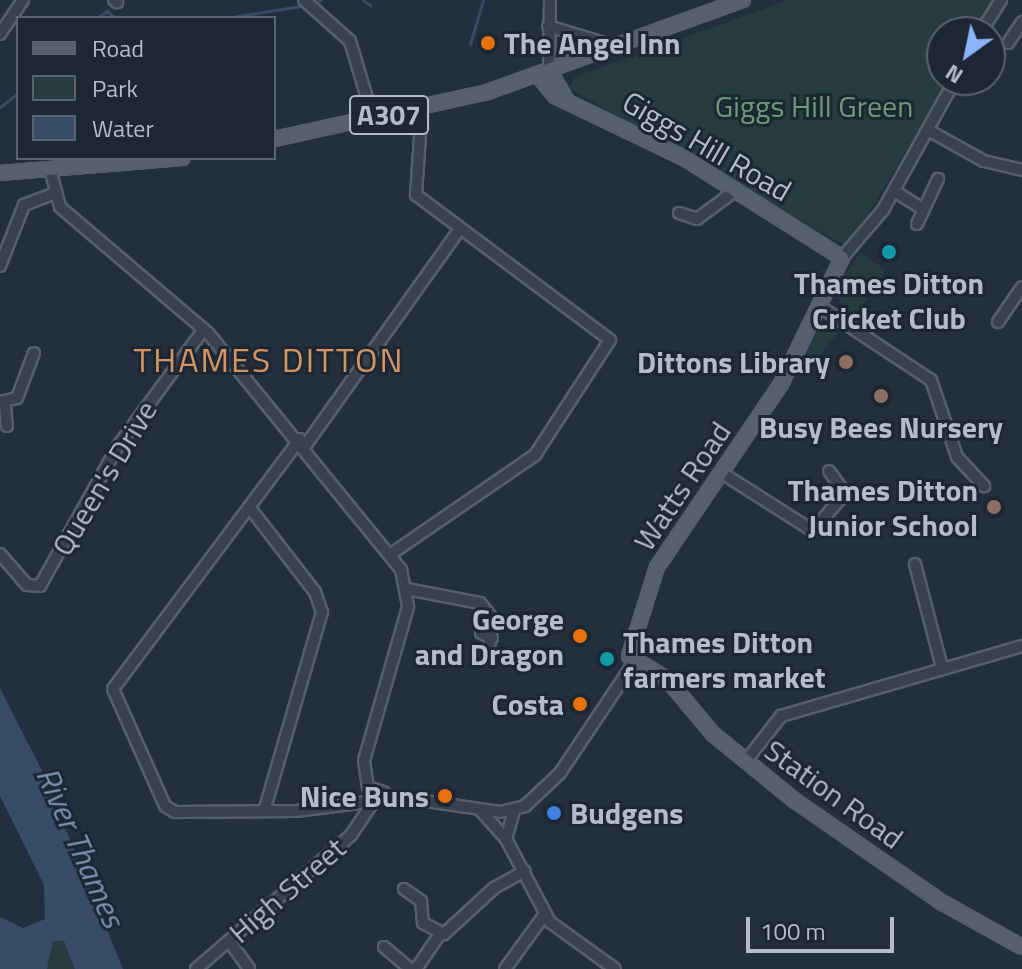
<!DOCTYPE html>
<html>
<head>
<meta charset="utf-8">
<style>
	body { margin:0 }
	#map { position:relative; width:1022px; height:969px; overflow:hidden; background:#242f3e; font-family:"Titillium Web",sans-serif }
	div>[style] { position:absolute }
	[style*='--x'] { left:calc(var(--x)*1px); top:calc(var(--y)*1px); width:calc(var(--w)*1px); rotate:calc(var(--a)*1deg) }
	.green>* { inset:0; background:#263c3f }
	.water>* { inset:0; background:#394c67 }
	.stream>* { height:3px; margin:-1.5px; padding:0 1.5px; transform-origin:1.5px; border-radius:1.5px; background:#394c67 }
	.roads { filter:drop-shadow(2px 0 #565f6c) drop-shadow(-2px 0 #565f6c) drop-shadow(0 2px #565f6c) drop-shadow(0 -2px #565f6c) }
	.minor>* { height:10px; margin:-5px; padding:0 5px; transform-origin:5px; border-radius:5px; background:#38414e }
	.major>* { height:12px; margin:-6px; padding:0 6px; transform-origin:6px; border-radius:6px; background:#56606e }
	.dots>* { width:22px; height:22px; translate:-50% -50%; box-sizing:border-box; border:4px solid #1d2633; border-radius:50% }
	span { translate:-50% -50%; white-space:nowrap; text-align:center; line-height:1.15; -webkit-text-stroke:6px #1d2633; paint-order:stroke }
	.shield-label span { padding:2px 6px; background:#1d2633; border:2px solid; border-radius:6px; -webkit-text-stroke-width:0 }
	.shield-label { font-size:28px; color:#b4bcc9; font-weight:700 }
	.poi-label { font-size:30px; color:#b4bcc9; font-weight:700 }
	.left { translate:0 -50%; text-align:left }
	.right { translate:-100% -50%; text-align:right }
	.park-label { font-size:30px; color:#6b9a76 }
	.street-label { font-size:30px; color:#b4bcc9 }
	.water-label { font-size:32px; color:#7c92b1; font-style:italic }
	.quarter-label { font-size:34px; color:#d59563; letter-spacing:2px }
	.legend { position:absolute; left:16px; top:16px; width:260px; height:144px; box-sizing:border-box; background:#1d2633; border:2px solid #59626f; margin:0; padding:10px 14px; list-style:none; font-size:24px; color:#b4bcc9 }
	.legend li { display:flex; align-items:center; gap:16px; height:40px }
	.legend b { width:40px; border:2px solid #59626f }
	.north { position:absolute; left:926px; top:16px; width:80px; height:80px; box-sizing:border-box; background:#1d2633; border:2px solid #59626f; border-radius:50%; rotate:213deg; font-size:22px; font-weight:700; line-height:32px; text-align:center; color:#b4bcc9 }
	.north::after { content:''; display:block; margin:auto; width:28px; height:36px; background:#8ab4f8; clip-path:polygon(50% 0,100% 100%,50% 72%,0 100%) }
	.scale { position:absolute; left:746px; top:917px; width:148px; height:36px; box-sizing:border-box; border:4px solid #b4bcc9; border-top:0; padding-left:10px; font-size:24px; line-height:28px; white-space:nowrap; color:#b4bcc9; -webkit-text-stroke:6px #1d2633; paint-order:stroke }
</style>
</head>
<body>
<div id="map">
	<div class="green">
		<i style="clip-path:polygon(788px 0,994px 0,975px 32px,942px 32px,942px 80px,949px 80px,848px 247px,569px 88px,575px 77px)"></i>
		<i style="clip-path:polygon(860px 253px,886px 270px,854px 318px,833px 293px)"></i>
		<i style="clip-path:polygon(821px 323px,831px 323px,838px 333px,812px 365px,800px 358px)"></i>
		<i style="clip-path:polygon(53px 941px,65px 941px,75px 969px,47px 969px)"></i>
	</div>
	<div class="water">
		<i style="clip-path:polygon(0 688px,41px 769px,123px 969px,75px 969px,64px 941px,53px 941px,47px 969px,0 969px,0 917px,23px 928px,45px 919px,44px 885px,0 796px)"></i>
	</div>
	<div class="stream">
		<i style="--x:363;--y:0;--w:9;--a:36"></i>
		<i style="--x:317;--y:2;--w:4;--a:-27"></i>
		<i style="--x:96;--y:18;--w:13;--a:-32"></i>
		<i style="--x:107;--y:11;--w:11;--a:41"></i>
		<i style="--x:226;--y:18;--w:76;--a:-9.1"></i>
		<i style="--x:470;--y:44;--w:46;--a:-73.5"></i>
		<i style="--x:0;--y:107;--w:23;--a:-38"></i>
	</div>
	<div class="roads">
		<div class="minor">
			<i style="--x:114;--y:0;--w:4;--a:34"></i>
			<i style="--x:304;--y:0;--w:62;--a:41.7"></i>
			<i style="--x:350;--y:41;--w:80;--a:73.4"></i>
			<i style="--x:548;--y:26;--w:69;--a:16.9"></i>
			<i style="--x:981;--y:32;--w:38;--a:-58"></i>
			<i style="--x:0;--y:34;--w:41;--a:-55.9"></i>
			<i style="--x:1008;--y:43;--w:25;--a:-56"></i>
			<i style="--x:549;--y:70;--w:70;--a:-89.2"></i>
			<i style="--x:928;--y:130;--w:64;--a:29"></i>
			<i style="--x:984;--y:161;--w:39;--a:13"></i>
			<i style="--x:50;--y:169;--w:39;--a:75"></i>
			<i style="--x:60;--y:207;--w:194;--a:40.4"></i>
			<i style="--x:208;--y:333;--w:306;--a:50.8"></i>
			<i style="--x:401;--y:570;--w:38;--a:79"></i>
			<i style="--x:408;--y:607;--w:159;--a:106"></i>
			<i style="--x:364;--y:760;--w:27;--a:82"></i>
			<i style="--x:894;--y:191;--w:34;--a:32"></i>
			<i style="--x:679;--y:213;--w:19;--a:18"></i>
			<i style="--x:697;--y:219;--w:49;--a:-36.6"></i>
			<i style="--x:917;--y:224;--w:50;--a:-65"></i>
			<i style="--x:842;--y:258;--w:63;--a:-49.5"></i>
			<i style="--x:883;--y:210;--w:149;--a:-61"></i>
			<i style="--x:0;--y:266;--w:66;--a:-68.5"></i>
			<i style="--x:24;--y:205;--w:31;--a:-21"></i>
			<i style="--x:819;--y:306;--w:134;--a:33.5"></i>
			<i style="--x:931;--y:380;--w:81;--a:71.3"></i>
			<i style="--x:957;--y:457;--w:40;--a:47"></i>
			<i style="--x:998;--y:322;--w:42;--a:-55.6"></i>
			<i style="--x:0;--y:402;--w:17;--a:-13"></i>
			<i style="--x:17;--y:398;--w:48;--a:-69.3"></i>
			<i style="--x:5;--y:405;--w:21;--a:85"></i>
			<i style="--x:300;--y:439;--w:312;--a:126.8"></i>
			<i style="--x:113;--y:689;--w:128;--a:66"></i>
			<i style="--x:165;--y:806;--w:12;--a:31"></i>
			<i style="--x:175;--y:812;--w:121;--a:-0.5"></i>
			<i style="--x:296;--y:811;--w:72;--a:-7.2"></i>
			<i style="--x:305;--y:446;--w:267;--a:-54.5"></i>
			<i style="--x:722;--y:473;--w:108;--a:32.5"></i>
			<i style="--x:813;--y:531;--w:50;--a:-49.9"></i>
			<i style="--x:845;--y:493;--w:27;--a:-126"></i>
			<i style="--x:250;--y:508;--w:106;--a:52.3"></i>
			<i style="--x:315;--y:592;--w:21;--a:71"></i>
			<i style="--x:322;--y:612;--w:207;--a:106.2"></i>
			<i style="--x:0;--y:554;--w:41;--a:48.9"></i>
			<i style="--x:27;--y:585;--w:13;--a:4"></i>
			<i style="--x:40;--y:586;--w:160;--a:-60.9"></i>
			<i style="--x:118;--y:446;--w:145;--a:-53.7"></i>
			<i style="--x:391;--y:554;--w:175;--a:-34.5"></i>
			<i style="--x:535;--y:455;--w:137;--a:-56.9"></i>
			<i style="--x:610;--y:340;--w:242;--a:-143.2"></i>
			<i style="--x:416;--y:195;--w:88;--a:-86.1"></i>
			<i style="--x:915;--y:564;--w:107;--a:75.4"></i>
			<i style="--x:407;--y:589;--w:74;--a:10.9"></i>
			<i style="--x:480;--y:603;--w:21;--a:51"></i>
			<i style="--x:493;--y:619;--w:28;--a:98"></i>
			<i style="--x:481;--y:633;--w:12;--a:24"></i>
			<i style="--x:746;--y:761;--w:57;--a:-52.1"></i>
			<i style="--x:781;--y:716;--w:251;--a:-16.2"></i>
			<i style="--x:368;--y:787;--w:16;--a:18"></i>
			<i style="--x:383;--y:792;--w:18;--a:133"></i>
			<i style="--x:384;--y:795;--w:117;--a:8.3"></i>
			<i style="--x:500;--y:812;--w:26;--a:-13"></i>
			<i style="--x:525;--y:806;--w:48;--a:-43.3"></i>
			<i style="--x:560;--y:773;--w:131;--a:-56.2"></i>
			<i style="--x:480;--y:810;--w:39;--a:48"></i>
			<i style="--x:506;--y:839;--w:94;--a:62.1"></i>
			<i style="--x:550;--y:922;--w:80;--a:35.9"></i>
			<i style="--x:506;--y:839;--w:29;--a:-74"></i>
			<i style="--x:404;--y:889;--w:21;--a:35"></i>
			<i style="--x:421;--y:901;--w:22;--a:85"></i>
			<i style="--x:423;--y:923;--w:24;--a:28"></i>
			<i style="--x:444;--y:934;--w:68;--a:-42.6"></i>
			<i style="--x:494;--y:888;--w:35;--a:-29"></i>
			<i style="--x:229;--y:941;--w:34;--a:54"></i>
			<i style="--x:384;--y:947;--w:34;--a:40"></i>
			<i style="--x:196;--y:969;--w:205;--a:-40.8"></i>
			<i style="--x:351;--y:835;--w:36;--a:-56"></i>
			<i style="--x:416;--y:969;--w:42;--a:-55.6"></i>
			<i style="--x:505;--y:969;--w:68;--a:-54"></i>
		</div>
		<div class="major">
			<i style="--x:549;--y:70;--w:34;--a:60"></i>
			<i style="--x:537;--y:74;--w:28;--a:51"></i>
			<i style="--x:555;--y:96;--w:143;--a:25.7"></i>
			<i style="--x:684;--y:158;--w:187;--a:32.3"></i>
			<i style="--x:842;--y:258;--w:140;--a:115.8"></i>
			<i style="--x:781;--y:384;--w:221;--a:124.1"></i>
			<i style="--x:657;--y:567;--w:93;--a:107.5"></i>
			<i style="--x:629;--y:656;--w:44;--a:31.2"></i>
			<i style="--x:667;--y:679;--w:72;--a:50.1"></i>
			<i style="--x:713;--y:734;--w:104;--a:39.2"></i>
			<i style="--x:794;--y:800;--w:181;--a:34.7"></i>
			<i style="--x:943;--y:903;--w:90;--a:29.1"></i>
			<i style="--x:274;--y:139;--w:218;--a:-12.4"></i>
			<i style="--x:487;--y:92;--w:272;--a:-19.8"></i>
			<i style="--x:0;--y:173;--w:183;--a:-4.7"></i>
		</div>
	</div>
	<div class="dots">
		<i style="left:488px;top:43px;background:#e8710a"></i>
		<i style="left:889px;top:252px;background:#0f9aa8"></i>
		<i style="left:846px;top:362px;background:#8d6e63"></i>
		<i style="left:881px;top:396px;background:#8d6e63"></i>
		<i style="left:994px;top:507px;background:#8d6e63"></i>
		<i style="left:580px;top:636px;background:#e8710a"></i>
		<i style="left:607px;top:659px;background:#0f9aa8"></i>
		<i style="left:580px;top:704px;background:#e8710a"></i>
		<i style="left:445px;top:796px;background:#e8710a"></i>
		<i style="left:554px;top:813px;background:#3f7fe0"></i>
	</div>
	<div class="shield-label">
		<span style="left:389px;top:115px">A307</span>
	</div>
	<div class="poi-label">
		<span class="left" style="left:504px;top:43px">The Angel Inn</span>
		<span style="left:889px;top:300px">Thames Ditton<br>Cricket Club</span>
		<span class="right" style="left:830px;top:362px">Dittons Library</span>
		<span style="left:881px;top:427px">Busy Bees Nursery</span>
		<span class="right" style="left:978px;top:507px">Thames Ditton<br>Junior School</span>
		<span class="right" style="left:564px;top:636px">George<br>and Dragon</span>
		<span class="left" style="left:623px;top:659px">Thames Ditton<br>farmers market</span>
		<span class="right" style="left:564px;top:704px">Costa</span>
		<span class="right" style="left:429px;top:796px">Nice Buns</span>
		<span class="left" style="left:570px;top:813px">Budgens</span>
	</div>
	<div class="park-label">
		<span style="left:814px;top:106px">Giggs Hill Green</span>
	</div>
	<div class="street-label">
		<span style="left:707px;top:146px;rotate:30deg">Giggs Hill Road</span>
		<span style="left:104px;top:478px;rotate:-59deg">Queen's Drive</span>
		<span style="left:682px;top:486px;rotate:-56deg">Watts Road</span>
		<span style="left:834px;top:794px;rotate:36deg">Station Road</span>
		<span style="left:287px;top:890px;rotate:-41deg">High Street</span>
	</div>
	<div class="water-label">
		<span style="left:81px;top:847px;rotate:66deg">River Thames</span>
	</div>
	<div class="quarter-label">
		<span style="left:269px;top:360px">THAMES DITTON</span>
	</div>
	<ul class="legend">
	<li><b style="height:10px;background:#56606e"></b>Road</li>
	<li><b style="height:22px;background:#263c3f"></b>Park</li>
	<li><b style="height:22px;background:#394c67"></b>Water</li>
	</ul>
	<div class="north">N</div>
	<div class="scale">100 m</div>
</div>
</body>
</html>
